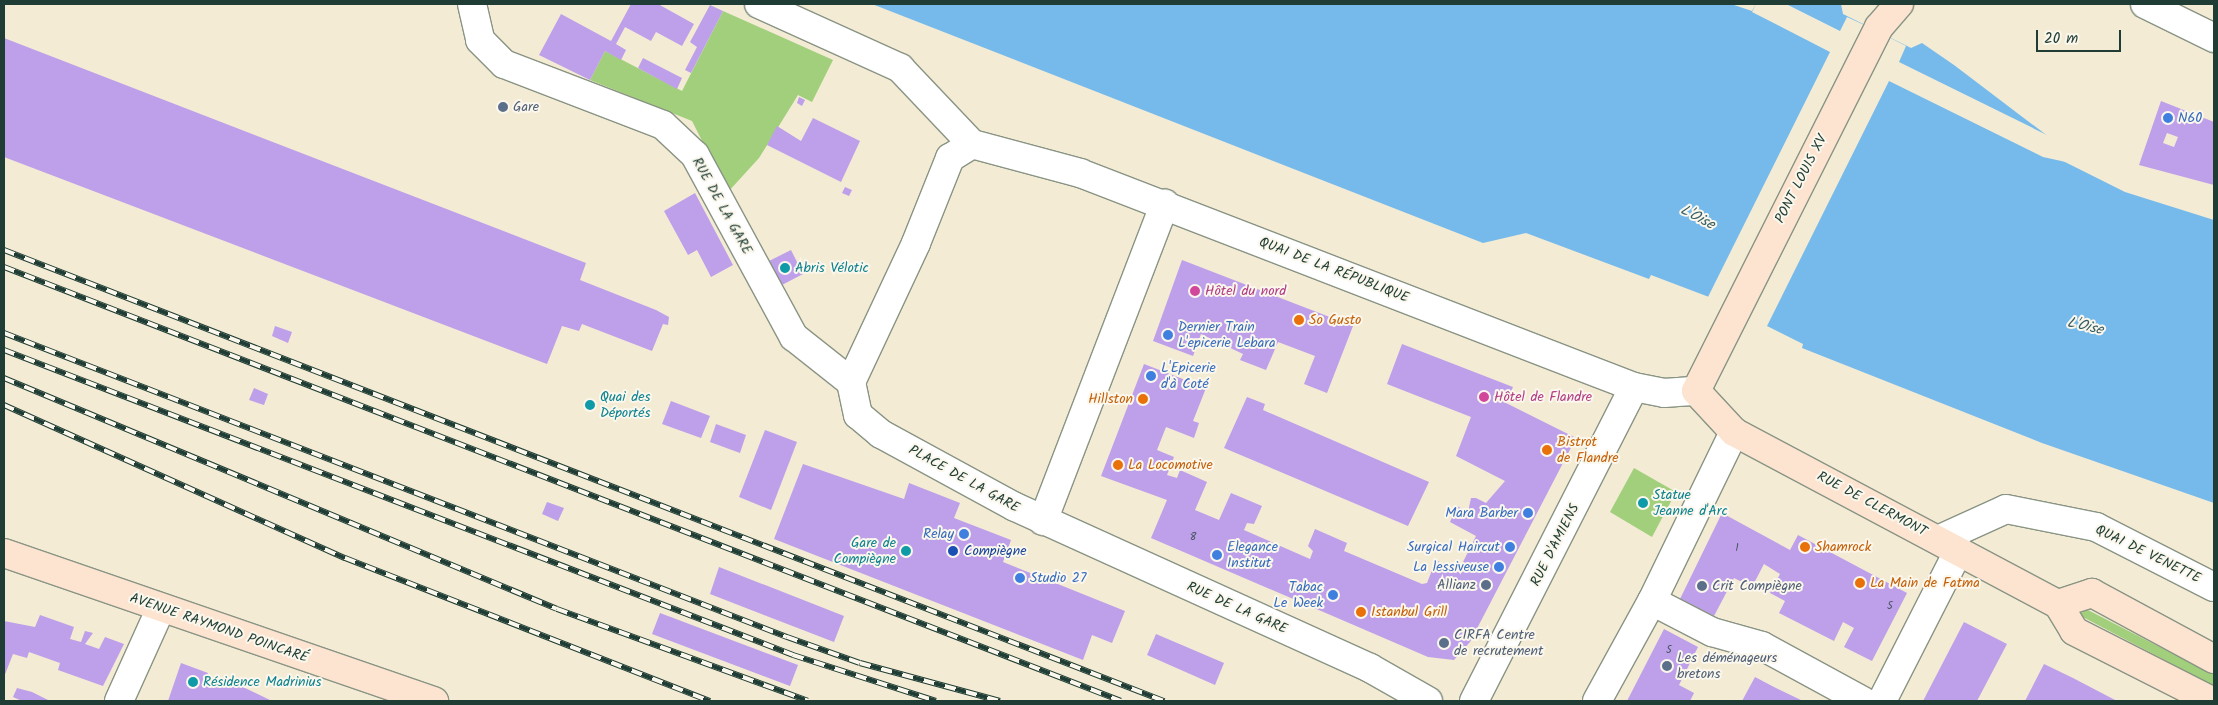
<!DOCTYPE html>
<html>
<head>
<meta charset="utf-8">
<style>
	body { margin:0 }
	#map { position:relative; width:2218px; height:705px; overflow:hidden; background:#f3ebd4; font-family:Kalam,sans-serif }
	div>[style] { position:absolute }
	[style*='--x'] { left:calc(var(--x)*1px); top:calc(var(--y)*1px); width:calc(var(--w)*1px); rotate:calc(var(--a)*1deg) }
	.green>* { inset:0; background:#a1cf7c }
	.water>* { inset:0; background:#76baec }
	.pier>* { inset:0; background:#f3ebd4 }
	.building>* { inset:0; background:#be9fea }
	.roads { filter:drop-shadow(1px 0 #899484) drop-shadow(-1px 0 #899484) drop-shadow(0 1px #899484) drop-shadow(0 -1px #899484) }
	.minor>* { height:28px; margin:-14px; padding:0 14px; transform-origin:14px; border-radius:14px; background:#fff }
	.tertiary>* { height:28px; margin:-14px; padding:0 14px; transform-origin:14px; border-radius:14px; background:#fff }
	.secondary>* { height:28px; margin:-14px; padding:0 14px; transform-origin:14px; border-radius:14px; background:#fde4d0 }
	.rail>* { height:5.5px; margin-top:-2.75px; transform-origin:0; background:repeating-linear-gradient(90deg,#fbf7ec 0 11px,#1f3d34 0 22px); box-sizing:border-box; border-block:1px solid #1f3d34 }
	.dots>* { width:14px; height:14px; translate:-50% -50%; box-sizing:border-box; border:2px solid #fbf7ec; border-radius:50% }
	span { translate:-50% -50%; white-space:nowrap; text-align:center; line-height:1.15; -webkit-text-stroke:4px #fbf7ec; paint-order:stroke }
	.number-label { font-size:11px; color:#475662 }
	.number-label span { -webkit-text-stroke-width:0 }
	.service-label { font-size:14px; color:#4e5e75 }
	.left { translate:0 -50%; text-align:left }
	.right { translate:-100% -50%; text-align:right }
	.shop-label { font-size:14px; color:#366cbe }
	.street-label { font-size:14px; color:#1f3d34 }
	.culture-label { font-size:14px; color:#0d838f }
	.hotel-label { font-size:14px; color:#b23c85 }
	.food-label { font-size:14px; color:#c56008 }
	.transit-label { font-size:14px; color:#164399 }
	.water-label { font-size:15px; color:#355c62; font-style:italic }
	.frame { position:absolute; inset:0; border:5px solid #1f3d34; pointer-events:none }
	.scale { position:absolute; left:2036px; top:30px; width:85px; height:22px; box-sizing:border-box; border:2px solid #1f3d34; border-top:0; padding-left:6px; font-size:15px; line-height:18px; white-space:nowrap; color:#1f3d34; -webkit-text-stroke:4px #fbf7ec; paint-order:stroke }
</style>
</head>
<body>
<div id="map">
	<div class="green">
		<i style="clip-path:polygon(723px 11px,833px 60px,812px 102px,798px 95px,759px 158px,728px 192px,692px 121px,590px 80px,605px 51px,682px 91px)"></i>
		<i style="clip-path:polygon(1634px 468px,1676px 492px,1652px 537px,1610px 512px)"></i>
		<i style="clip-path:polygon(2088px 610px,2214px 675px,2214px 686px,2077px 614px)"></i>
	</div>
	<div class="water">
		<i style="clip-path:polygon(872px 4px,1731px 4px,1752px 11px,1756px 4px,1841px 4px,1843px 14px,1911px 48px,1922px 43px,1954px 65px,2049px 137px,2046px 143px,2051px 155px,2125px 192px,2214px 220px,2214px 503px,2042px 443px,1802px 348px,1803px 344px,1709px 297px,1651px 275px,1649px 279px,1526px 233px,1483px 243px)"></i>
	</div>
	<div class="pier">
		<i style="clip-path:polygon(1756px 4px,1786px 4px,1840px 31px,1847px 17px,1875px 30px,1906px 46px,1899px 62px,2051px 137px,2053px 153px,2075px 164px,2043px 157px,1889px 81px,1766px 328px,1707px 299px,1830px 52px,1752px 12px)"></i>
	</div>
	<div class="building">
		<i style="clip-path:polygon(631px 4px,658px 4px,694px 24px,682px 46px,656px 32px,651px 41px,625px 27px,616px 44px,626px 50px,621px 60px,605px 51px,590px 80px,539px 55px,561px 14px,611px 41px)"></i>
		<i style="clip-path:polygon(710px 5px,723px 11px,691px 73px,685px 70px,697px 47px,690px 42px)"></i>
		<i style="clip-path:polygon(4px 38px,586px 263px,580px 280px,656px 310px,669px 317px,668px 325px,663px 324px,652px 351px,582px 324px,579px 331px,562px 326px,547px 364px,4px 157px)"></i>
		<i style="clip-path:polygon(643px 58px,682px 78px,677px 89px,638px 68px)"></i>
		<i style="clip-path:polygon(799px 97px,805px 100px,802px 106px,797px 103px)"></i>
		<i style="clip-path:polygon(evenodd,2161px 101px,2214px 122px,2214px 185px,2139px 165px,2161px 101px,2167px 133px,2178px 137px,2174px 147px,2163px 143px,2167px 133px)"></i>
		<i style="clip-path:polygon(813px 118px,860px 141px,841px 182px,767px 145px,777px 126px,801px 141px)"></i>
		<i style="clip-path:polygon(845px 187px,852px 190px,849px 196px,842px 193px)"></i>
		<i style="clip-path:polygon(695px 193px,733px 265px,711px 277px,697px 250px,688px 255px,664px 211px)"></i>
		<i style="clip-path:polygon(791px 250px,803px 274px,780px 286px,767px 262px)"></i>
		<i style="clip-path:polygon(1182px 260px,1353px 326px,1327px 393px,1304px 384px,1315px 356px,1278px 342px,1266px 370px,1240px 360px,1243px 354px,1201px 334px,1193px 356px,1153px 341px)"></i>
		<i style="clip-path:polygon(275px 326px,292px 332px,288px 343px,272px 336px)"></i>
		<i style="clip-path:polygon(1402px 344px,1513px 387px,1506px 403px,1576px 438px,1470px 642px,1454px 660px,1428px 657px,1151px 538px,1167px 500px,1101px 476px,1144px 364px,1206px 388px,1193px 421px,1199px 423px,1194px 438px,1166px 427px,1157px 450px,1174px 457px,1167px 475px,1177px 478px,1180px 470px,1207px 482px,1195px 510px,1219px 520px,1231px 493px,1262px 506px,1254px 524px,1247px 523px,1244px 530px,1310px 559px,1313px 551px,1308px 546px,1315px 529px,1347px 543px,1344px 551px,1422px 584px,1427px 583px,1436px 560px,1458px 572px,1476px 536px,1450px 522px,1457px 506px,1468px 512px,1471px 498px,1476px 498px,1486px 503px,1505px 481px,1456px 456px,1471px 417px,1387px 384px)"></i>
		<i style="clip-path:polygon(254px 388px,268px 394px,264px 405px,249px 400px)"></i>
		<i style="clip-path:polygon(1247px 397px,1265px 404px,1263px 410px,1429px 482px,1408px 526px,1224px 448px)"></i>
		<i style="clip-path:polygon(671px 401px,710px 416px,701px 438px,662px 424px)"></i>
		<i style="clip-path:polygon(716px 424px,746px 435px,740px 453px,710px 442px)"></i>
		<i style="clip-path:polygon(765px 430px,797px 442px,771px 510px,739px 497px)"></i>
		<i style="clip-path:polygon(803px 464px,904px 499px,909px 483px,960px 503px,954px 518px,1011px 540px,1003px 562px,1125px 611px,1112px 643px,1092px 635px,1083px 660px,774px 539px)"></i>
		<i style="clip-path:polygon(547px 502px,564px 508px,558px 521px,542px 514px)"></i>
		<i style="clip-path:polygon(1722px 513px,1790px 550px,1798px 535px,1907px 593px,1872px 661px,1844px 647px,1854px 628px,1843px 622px,1834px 641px,1779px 613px,1785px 601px,1770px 593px,1780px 574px,1764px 564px,1752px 587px,1734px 578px,1714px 616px,1680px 599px)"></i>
		<i style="clip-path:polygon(719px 567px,844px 616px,834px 642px,710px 594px)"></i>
		<i style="clip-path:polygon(660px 613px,798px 665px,790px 686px,652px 634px)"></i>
		<i style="clip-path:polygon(40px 615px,74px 627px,70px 639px,81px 642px,85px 631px,93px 633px,85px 644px,99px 649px,105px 637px,124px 644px,103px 686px,58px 670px,60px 663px,29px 652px,27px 658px,13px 654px,4px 677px,4px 621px,35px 627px)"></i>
		<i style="clip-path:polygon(1964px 622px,2007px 644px,1977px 701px,1923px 701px)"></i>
		<i style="clip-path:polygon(1664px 629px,1698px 647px,1679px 685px,1694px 693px,1690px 701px,1627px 701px)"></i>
		<i style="clip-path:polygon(1156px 634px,1224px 663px,1215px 685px,1147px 655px)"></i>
		<i style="clip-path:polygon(181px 663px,208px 673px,206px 679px,219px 684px,222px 677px,272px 701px,168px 701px)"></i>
		<i style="clip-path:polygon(2044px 664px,2073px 678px,2117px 701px,2025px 701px)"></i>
		<i style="clip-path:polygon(1755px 677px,1774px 687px,1803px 701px,1742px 701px)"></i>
		<i style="clip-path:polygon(17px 688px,32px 692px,50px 701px,22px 701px,13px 697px)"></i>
	</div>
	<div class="roads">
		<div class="minor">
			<i style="--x:472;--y:4;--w:37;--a:77"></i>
			<i style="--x:480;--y:40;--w:34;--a:45"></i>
			<i style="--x:504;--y:64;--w:170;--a:21"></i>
			<i style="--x:663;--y:125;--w:44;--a:43.2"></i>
			<i style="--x:695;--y:155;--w:207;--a:61.5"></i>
			<i style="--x:794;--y:337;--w:73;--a:38.3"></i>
			<i style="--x:759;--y:4;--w:155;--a:24.4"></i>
			<i style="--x:900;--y:68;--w:105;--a:46.5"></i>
			<i style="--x:1043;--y:521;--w:340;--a:-69"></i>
			<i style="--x:1940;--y:539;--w:72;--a:-24.4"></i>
			<i style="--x:2006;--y:509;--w:92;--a:11.3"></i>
			<i style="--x:2096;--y:527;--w:132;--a:27"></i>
			<i style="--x:1652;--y:601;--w:68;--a:27.3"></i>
			<i style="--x:1712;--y:632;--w:52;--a:15.6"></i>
			<i style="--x:1762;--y:646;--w:115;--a:28.6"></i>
			<i style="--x:119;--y:701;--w:102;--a:-65.7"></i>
			<i style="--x:1882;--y:701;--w:169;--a:-63"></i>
		</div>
		<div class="tertiary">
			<i style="--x:2145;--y:4;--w:77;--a:26.2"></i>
			<i style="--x:1428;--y:701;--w:67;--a:-150.4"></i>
			<i style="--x:1370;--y:668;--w:390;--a:-155.6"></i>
			<i style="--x:1015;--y:507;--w:153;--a:-151.4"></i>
			<i style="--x:881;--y:434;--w:30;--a:-140"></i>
			<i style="--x:858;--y:415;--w:34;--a:-102"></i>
			<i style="--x:851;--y:382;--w:153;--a:-64.9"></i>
			<i style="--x:916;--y:243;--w:92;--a:-68.2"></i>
			<i style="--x:950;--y:158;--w:26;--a:-32"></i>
			<i style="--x:972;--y:144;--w:112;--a:15"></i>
			<i style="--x:1080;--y:173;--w:594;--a:21.12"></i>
			<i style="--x:1634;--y:387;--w:31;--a:11"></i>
			<i style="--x:1664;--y:393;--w:32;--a:-4"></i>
			<i style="--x:1474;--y:701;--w:352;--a:-63"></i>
			<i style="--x:1597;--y:701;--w:114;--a:-61.2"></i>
			<i style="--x:1652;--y:601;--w:188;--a:-64.1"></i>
		</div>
		<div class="secondary">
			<i style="--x:1899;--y:4;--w:30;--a:131"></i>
			<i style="--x:1879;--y:27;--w:407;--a:116.7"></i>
			<i style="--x:1696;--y:391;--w:56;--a:47.2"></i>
			<i style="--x:1734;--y:432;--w:367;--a:28"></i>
			<i style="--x:2058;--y:604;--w:31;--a:59"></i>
			<i style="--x:2074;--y:631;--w:155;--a:26.9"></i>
			<i style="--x:4;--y:553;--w:455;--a:19"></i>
			<i style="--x:2058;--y:604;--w:36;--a:-18"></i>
			<i style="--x:2092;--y:593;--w:139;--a:28.4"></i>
		</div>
	</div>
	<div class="rail">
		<i style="--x:4;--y:250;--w:1245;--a:21.25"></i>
		<i style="--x:4;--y:267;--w:1198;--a:21.23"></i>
		<i style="--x:4;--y:333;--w:840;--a:21.22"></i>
		<i style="--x:787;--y:637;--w:77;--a:19.6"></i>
		<i style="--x:860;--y:663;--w:145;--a:15.2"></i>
		<i style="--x:4;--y:350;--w:846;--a:21.13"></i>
		<i style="--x:793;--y:655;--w:150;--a:17.8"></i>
		<i style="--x:4;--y:378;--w:599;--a:22.67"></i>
		<i style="--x:557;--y:609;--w:267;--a:20.1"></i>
		<i style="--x:4;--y:405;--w:374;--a:24.2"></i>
		<i style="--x:345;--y:558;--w:392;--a:21.4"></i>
	</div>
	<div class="dots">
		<i style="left:503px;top:107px;background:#5c6f8a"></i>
		<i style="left:2168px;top:118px;background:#3f7fe0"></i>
		<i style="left:785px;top:268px;background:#0f9aa8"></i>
		<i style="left:1195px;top:291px;background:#d1479c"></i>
		<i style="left:1299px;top:320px;background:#e8710a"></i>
		<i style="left:1168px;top:335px;background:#3f7fe0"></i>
		<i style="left:1151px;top:376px;background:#3f7fe0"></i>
		<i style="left:1484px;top:397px;background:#d1479c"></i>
		<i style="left:1143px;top:399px;background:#e8710a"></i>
		<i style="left:590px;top:405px;background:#0f9aa8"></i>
		<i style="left:1547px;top:450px;background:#e8710a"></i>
		<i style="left:1118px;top:465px;background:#e8710a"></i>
		<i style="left:1643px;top:503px;background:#0f9aa8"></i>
		<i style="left:1528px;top:513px;background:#3f7fe0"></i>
		<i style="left:964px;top:534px;background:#3f7fe0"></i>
		<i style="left:1510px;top:547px;background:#3f7fe0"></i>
		<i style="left:1805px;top:547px;background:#e8710a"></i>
		<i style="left:906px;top:551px;background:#0f9aa8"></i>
		<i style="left:953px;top:551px;background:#1a4fb4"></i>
		<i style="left:1217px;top:555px;background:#3f7fe0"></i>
		<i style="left:1499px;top:567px;background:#3f7fe0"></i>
		<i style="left:1020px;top:578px;background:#3f7fe0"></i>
		<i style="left:1860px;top:583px;background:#e8710a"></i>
		<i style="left:1486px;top:585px;background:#5c6f8a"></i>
		<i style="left:1702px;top:586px;background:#5c6f8a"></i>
		<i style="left:1333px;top:595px;background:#3f7fe0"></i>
		<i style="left:1361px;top:612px;background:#e8710a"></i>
		<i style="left:1444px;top:643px;background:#5c6f8a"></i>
		<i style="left:1667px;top:666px;background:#5c6f8a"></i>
		<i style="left:193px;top:682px;background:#0f9aa8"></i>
	</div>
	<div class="number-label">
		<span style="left:1193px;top:537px">8</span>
		<span style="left:1737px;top:548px">1</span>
		<span style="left:1890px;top:606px">5</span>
		<span style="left:1669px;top:650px">5</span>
	</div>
	<div class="service-label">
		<span class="left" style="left:513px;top:107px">Gare</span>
		<span class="right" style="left:1476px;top:585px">Allianz</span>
		<span class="left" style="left:1712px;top:586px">Crit Compiègne</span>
		<span class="left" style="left:1454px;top:643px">CIRFA Centre<br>de recrutement</span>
		<span class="left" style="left:1677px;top:666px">Les déménageurs<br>bretons</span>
	</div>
	<div class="shop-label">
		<span class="left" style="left:2178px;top:118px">N60</span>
		<span class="left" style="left:1178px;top:335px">Dernier Train<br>L'epicerie Lebara</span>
		<span class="left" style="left:1161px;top:376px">L'Epicerie<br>d'à Coté</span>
		<span class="right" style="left:1518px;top:513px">Mara Barber</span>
		<span class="right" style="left:954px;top:534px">Relay</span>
		<span class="left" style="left:1227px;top:555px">Elegance<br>Institut</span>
		<span class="right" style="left:1500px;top:547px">Surgical Haircut</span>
		<span class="right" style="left:1489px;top:567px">La lessiveuse</span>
		<span class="left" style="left:1030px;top:578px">Studio 27</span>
		<span class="right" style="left:1323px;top:595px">Tabac<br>Le Week</span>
	</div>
	<div class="street-label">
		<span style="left:1801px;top:179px;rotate:-63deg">PONT LOUIS XV</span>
		<span style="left:722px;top:206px;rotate:61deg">RUE DE LA GARE</span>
		<span style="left:1334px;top:270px;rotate:21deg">QUAI DE LA RÉPUBLIQUE</span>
		<span style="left:964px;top:479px;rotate:29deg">PLACE DE LA GARE</span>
		<span style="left:1872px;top:504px;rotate:28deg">RUE DE CLERMONT</span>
		<span style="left:1555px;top:545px;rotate:-63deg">RUE D'AMIENS</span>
		<span style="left:2148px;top:554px;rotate:26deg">QUAI DE VENETTE</span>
		<span style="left:1237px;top:608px;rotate:24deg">RUE DE LA GARE</span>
		<span style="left:219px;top:628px;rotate:19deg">AVENUE RAYMOND POINCARÉ</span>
	</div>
	<div class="culture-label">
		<span class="left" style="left:795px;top:268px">Abris Vélotic</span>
		<span class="left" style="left:600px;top:405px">Quai des<br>Déportés</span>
		<span class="left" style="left:1653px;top:503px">Statue<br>Jeanne d'Arc</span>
		<span class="right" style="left:896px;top:551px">Gare de<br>Compiègne</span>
		<span class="left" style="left:203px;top:682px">Résidence Madrinius</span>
	</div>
	<div class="hotel-label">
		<span class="left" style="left:1205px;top:291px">Hôtel du nord</span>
		<span class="left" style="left:1494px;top:397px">Hôtel de Flandre</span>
	</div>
	<div class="food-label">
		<span class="left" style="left:1309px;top:320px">So Gusto</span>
		<span class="right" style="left:1133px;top:399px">Hillston</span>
		<span class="left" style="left:1557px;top:450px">Bistrot<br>de Flandre</span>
		<span class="left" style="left:1128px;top:465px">La Locomotive</span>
		<span class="left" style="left:1815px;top:547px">Shamrock</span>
		<span class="left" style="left:1870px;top:583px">La Main de Fatma</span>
		<span class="left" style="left:1371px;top:612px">Istanbul Grill</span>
	</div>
	<div class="transit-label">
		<span class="left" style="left:964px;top:551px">Compiègne</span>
	</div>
	<div class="water-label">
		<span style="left:1697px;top:218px;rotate:28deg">L'Oise</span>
		<span style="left:2085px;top:327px;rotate:13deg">L'Oise</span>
	</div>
	<div class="frame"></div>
	<div class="scale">20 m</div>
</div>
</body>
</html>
